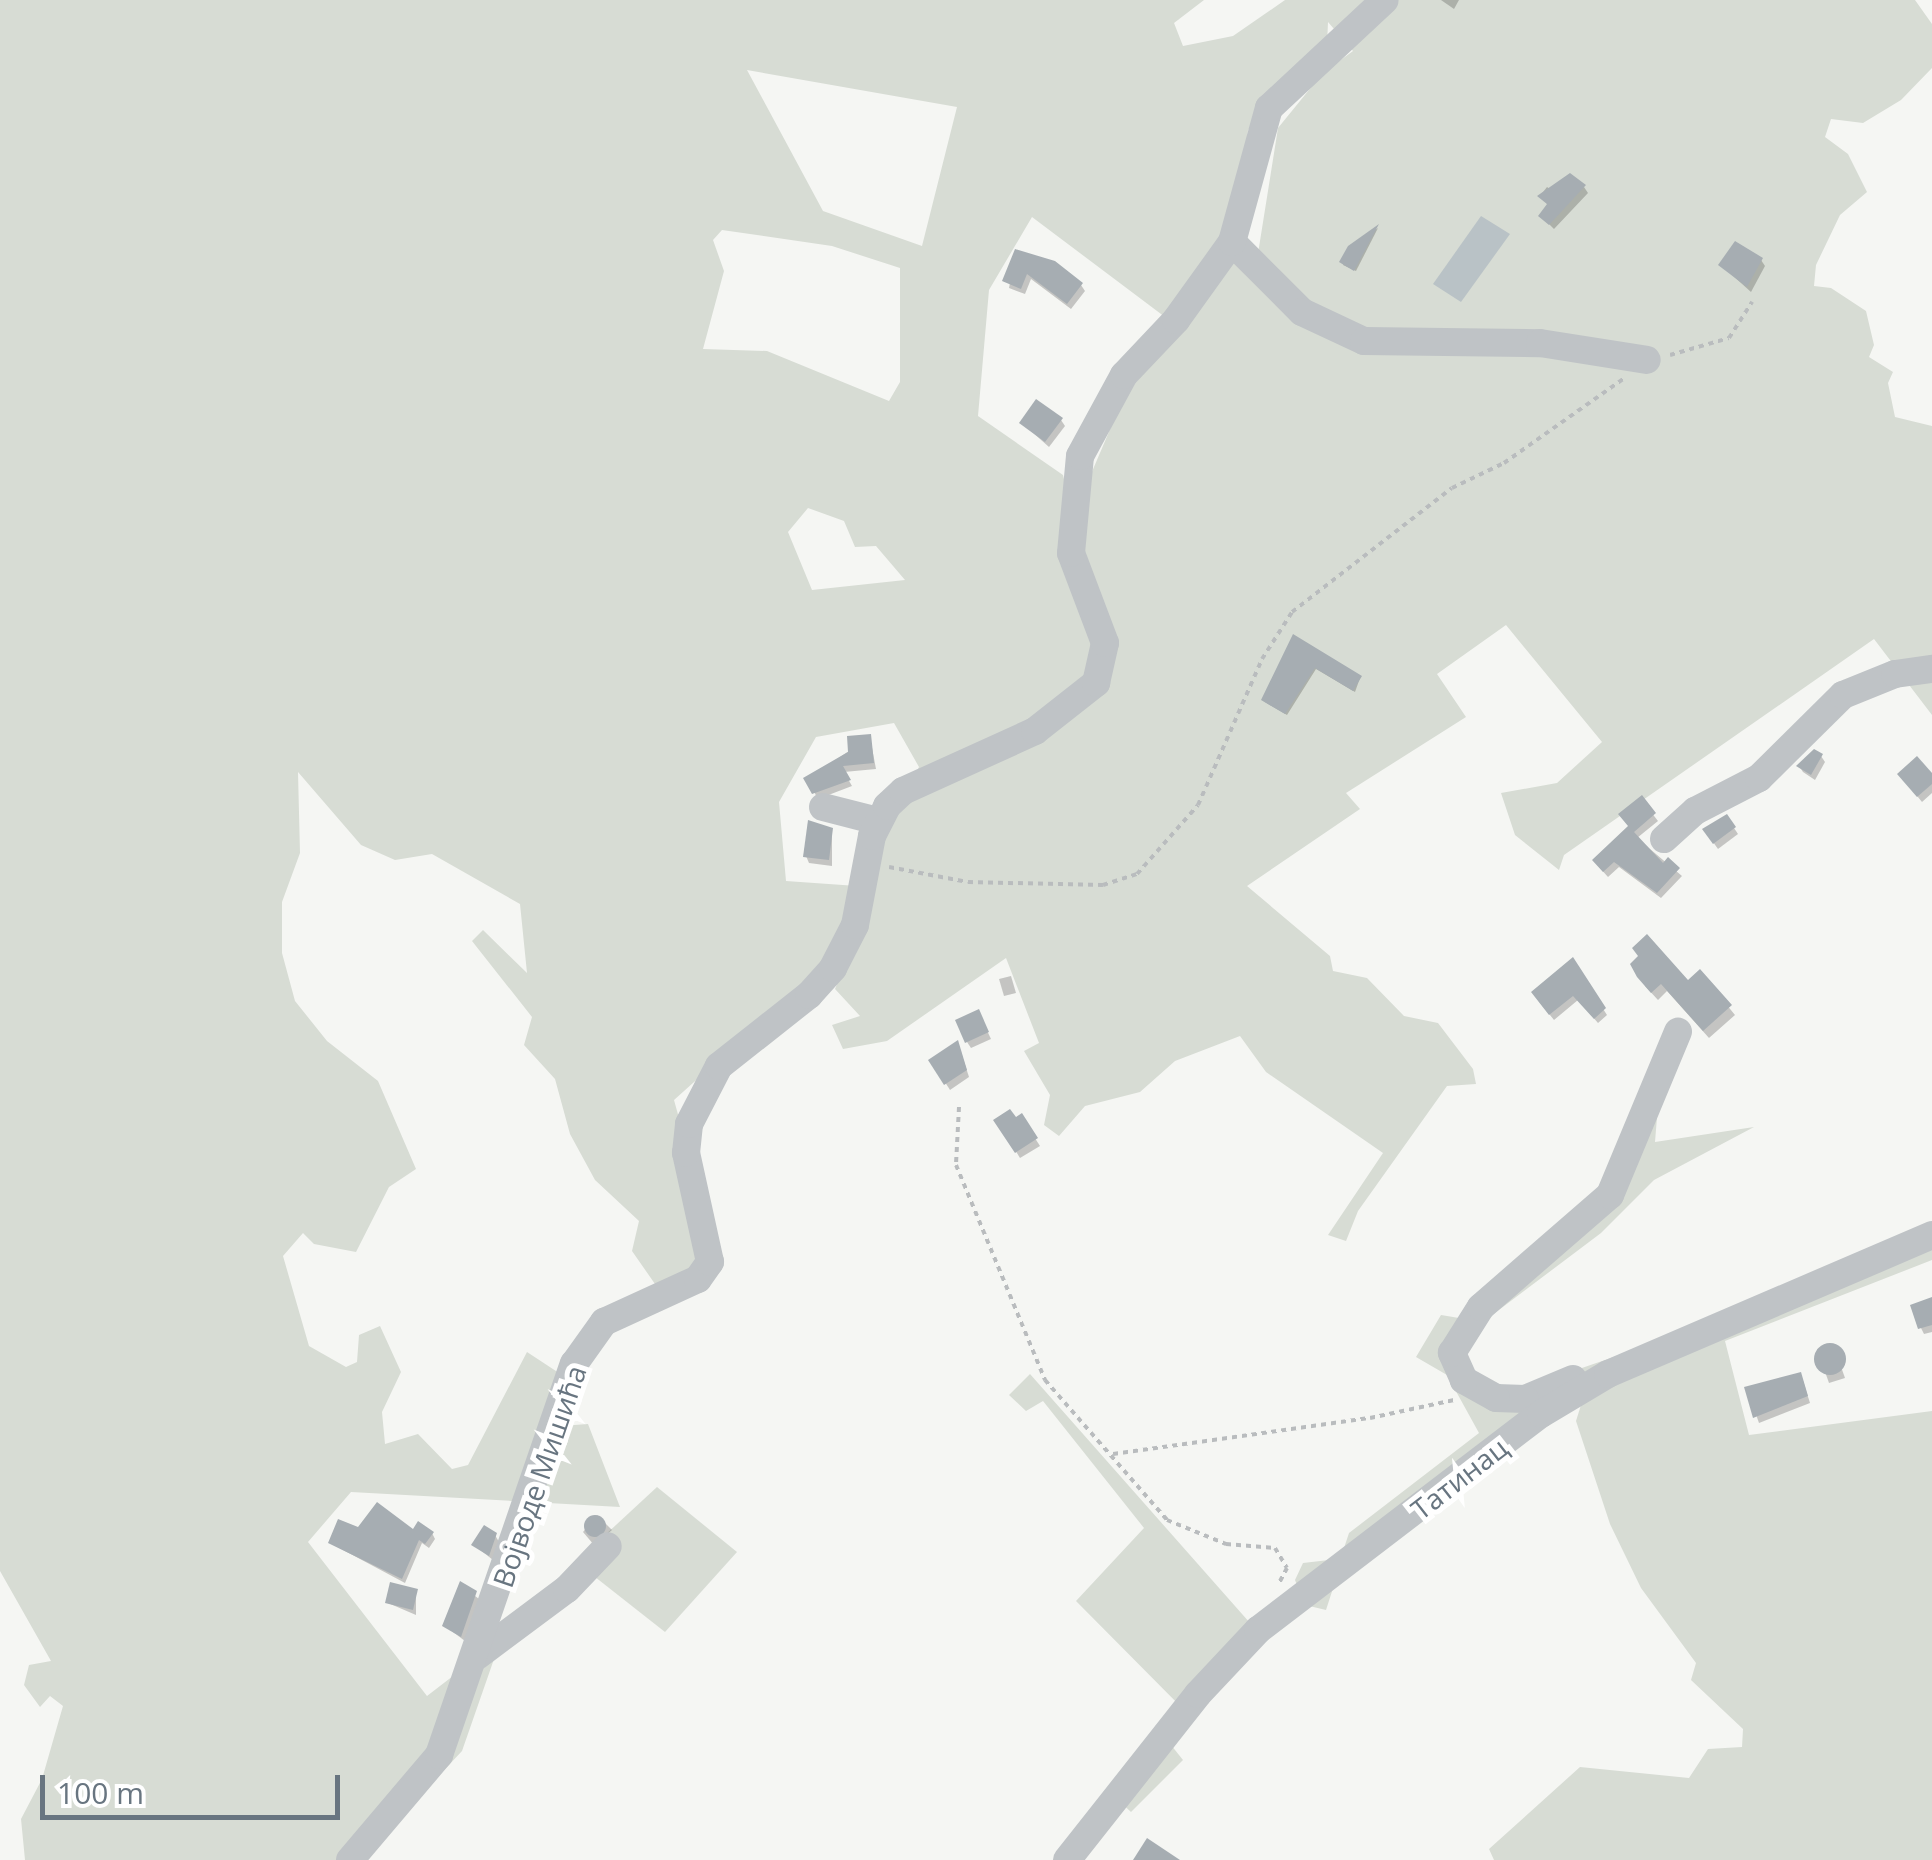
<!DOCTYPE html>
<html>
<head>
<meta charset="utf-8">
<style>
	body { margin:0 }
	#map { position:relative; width:1932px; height:1860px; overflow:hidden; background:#f5f6f3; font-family:"Open Sans",sans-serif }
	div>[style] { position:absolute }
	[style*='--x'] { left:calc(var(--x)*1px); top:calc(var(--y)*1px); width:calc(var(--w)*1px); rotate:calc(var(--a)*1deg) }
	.green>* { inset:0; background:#d7dcd4 }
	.water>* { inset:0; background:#b9c2c6 }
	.shadow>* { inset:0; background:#0003 }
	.building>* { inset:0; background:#a6adb2 }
	.round { border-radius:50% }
	.path>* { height:4px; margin-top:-2px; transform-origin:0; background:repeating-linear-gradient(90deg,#b9bcbe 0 5px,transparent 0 10px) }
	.minor>* { height:28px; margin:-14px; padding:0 14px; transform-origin:14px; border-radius:14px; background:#bfc3c6 }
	span { translate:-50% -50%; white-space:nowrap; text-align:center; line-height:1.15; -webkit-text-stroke:10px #fff; paint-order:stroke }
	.street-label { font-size:28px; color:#687580 }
	.scale { position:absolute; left:40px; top:1775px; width:300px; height:45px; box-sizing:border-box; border:5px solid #687580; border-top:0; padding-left:12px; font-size:30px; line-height:35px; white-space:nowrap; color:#687580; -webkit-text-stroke:8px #fff; paint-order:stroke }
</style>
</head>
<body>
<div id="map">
	<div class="green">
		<i style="clip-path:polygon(evenodd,0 0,1204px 0,1174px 23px,1183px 46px,1233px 36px,1285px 0,1915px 0,1932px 24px,1932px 68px,1901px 100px,1863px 123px,1831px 119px,1825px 137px,1848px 154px,1867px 192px,1840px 215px,1816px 265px,1814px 286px,1831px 288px,1866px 311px,1874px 345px,1869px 357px,1893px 372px,1888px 383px,1895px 417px,1932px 426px,1932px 715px,1874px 639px,1564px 855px,1559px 870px,1515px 835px,1501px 793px,1557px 783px,1602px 742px,1506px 625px,1437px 674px,1466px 717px,1346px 793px,1360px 809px,1247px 886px,1330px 956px,1333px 971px,1367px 978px,1404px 1016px,1438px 1023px,1473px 1069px,1476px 1084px,1447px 1086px,1358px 1211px,1346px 1241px,1328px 1235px,1383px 1153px,1266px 1072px,1240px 1036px,1175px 1061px,1140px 1092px,1085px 1106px,1059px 1136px,1044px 1125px,1050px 1095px,1024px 1051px,1039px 1043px,1006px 958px,887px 1041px,843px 1049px,832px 1025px,860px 1016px,835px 989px,876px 888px,811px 977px,674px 1100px,718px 1259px,655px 1284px,632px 1251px,639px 1221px,595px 1180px,570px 1134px,555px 1079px,524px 1045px,532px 1017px,472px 941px,483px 930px,527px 973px,520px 904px,432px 854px,395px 860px,361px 845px,298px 772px,300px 853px,282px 902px,282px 953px,295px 1001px,327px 1041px,378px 1081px,416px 1169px,389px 1187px,356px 1252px,314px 1244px,303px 1233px,283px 1256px,309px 1346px,346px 1367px,357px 1362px,359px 1335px,380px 1326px,401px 1372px,382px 1412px,385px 1444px,418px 1434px,452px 1469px,468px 1465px,527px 1352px,562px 1375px,561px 1426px,588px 1424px,620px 1507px,351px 1492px,308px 1542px,427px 1696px,501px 1639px,462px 1751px,360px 1860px,25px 1860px,21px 1819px,42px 1779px,63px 1706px,50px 1696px,40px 1707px,24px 1685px,29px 1665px,51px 1661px,0 1571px,0 0,1328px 22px,1353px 51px,1327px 70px,1326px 69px,1328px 22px,0 0,747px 70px,957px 107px,922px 246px,823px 211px,747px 70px,0 0,1322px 74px,1278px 128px,1256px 266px,1235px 257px,1248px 130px,1322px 74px,0 0,1032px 217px,1165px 317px,1230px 262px,1123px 399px,1088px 481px,1080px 545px,1063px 475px,978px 416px,989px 290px,1032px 217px,0 0,722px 230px,832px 246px,900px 268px,900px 382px,889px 401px,767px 351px,703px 349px,724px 271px,713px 240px,722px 230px,0 0,808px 508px,844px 521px,855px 547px,876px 546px,905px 580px,812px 590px,788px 532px,808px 508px,0 0,894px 723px,919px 767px,857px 886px,786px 881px,779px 802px,816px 737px,894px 723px)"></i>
		<i style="clip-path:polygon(1661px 1068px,1655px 1142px,1754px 1127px,1654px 1180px,1601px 1233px,1467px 1334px,1454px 1365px,1515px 1391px,1932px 1247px,1932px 1260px,1725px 1341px,1749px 1435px,1932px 1411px,1932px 1860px,1494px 1860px,1489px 1849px,1580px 1767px,1689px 1778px,1708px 1749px,1742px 1747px,1743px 1729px,1691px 1680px,1696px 1663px,1641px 1588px,1610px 1524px,1576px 1421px,1581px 1405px,1504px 1438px,1336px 1579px,1326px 1610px,1305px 1605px,1295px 1580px,1303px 1563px,1329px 1560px,1344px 1548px,1349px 1533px,1479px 1433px,1447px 1375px,1416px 1357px,1441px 1315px,1459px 1318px,1596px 1206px)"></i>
		<i style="clip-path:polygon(1030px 1374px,1250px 1623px,1258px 1650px,1191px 1717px,1076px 1601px,1144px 1528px,1043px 1401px,1026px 1411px,1009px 1395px)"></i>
		<i style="clip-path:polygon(657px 1487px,737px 1552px,665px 1632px,576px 1562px)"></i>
		<i style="clip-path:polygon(1167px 1740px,1183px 1760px,1131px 1812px,1118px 1800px)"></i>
	</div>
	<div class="water">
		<i style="clip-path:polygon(1481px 216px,1510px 234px,1461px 302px,1433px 284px)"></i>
	</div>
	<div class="shadow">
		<i style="clip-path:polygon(1441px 0,1459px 0,1454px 9px)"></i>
		<i style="clip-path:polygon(1547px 187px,1554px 192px,1584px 187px,1588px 193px,1554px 229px,1541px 216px,1549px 206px,1540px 196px)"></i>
		<i style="clip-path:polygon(1378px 228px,1356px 271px,1343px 265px,1350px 248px)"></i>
		<i style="clip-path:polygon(1016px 252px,1081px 285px,1085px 291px,1071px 309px,1031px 279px,1025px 294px,1009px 288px)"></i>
		<i style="clip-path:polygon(1761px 260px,1765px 266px,1751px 292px,1721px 265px)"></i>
		<i style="clip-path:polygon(1061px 420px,1065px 426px,1049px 447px,1022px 423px)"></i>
		<i style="clip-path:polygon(1294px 637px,1360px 678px,1355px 692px,1316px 669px,1287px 715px,1265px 702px)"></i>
		<i style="clip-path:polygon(870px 737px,876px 769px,844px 772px,852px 786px,818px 799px,807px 779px)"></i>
		<i style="clip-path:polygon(1821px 756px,1825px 762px,1815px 780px,1803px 772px,1799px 766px)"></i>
		<i style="clip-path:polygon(1932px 776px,1932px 793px,1922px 802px,1904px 780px)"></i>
		<i style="clip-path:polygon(1641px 799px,1658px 821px,1637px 838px,1682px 876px,1661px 898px,1619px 867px,1608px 877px,1599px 867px,1631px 827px)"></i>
		<i style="clip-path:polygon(1734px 828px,1738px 834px,1718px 849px,1708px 835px)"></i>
		<i style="clip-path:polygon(832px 830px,832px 866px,809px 863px,806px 856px)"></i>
		<i style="clip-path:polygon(1640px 958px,1687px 983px,1700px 972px,1735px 1015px,1709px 1038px,1667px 991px,1658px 1000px,1645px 986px)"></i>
		<i style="clip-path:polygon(1572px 961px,1607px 1015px,1598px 1023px,1578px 1000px,1554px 1020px,1537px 999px)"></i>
		<i style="clip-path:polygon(1011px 976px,1016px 993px,1004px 996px,999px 979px)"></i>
		<i style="clip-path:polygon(981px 1018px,991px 1039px,971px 1048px,967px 1042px)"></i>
		<i style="clip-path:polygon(960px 1049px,969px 1077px,950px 1090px,931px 1060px)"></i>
		<i style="clip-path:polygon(1021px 1116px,1040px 1146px,1020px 1158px,997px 1121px)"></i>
		<i style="clip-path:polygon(1932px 1300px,1932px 1332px,1924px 1334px,1921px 1328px)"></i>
		<i style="clip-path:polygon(1833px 1344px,1845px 1378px,1829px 1383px,1817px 1349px)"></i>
		<i style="clip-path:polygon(1803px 1381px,1810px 1403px,1759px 1423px,1747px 1389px)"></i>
		<i style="clip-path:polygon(597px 1515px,612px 1530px,594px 1545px,583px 1532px)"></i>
		<i style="clip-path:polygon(359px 1530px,432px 1533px,435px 1539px,429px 1548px,422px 1543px,405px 1583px,330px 1543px)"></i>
		<i style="clip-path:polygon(495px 1535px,499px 1542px,493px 1560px,474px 1545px)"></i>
		<i style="clip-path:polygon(461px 1585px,479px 1599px,465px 1641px,445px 1626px)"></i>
		<i style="clip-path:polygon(416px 1591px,416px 1615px,388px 1603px)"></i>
	</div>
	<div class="building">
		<i style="clip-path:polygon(1570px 173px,1586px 185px,1549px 225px,1538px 216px,1547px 204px,1537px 196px)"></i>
		<i style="clip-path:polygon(1379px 224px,1354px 271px,1339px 262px,1348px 246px)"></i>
		<i style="clip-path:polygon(1735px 241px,1763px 258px,1747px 287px,1718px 265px)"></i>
		<i style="clip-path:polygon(1015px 249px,1055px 261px,1083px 283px,1067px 304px,1027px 274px,1021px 289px,1002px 281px)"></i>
		<i style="clip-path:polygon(1036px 399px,1063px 418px,1045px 442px,1019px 423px)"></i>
		<i style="clip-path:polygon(1293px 634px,1362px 676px,1353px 691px,1315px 668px,1285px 714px,1261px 700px)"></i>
		<i style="clip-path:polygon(871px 734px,874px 763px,843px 766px,851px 780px,812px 794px,803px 778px,848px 752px,847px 736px)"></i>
		<i style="clip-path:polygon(1814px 749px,1823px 754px,1811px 775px,1796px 766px)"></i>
		<i style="clip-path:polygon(1917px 756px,1932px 773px,1932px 784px,1917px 797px,1897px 774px)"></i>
		<i style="clip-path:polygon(1642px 795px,1656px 813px,1634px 832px,1663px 863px,1668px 857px,1680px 868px,1657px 893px,1614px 862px,1603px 872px,1592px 860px,1628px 826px,1618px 814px)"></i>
		<i style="clip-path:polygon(1727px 814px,1736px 827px,1713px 844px,1702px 829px)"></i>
		<i style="clip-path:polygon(808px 820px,833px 828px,829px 860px,803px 857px)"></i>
		<i style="clip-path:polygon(1647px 934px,1688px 980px,1700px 969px,1732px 1005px,1703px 1031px,1661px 984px,1651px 993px,1637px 977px,1630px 964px,1638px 956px,1632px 948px)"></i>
		<i style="clip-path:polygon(1573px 957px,1606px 1008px,1594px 1019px,1573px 996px,1549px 1015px,1531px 992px)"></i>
		<i style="clip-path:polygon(979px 1009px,989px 1032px,965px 1043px,955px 1020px)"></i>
		<i style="clip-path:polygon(958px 1040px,967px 1070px,944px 1085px,928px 1060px)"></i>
		<i style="clip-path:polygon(1010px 1109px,1016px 1117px,1022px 1113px,1038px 1138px,1015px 1153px,993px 1120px)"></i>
		<i style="clip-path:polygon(1932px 1297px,1932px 1325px,1918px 1329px,1910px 1305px)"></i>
		<i class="round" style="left:1814px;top:1343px;width:32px;height:32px"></i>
		<i style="clip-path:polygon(1801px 1372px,1808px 1396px,1753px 1418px,1744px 1387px)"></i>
		<i style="clip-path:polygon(377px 1502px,413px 1529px,418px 1521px,434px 1532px,425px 1544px,419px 1540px,402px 1579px,328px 1543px,338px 1519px,358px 1527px)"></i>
		<i class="round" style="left:584px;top:1515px;width:22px;height:22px"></i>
		<i style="clip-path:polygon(484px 1525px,497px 1533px,489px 1556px,471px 1545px)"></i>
		<i style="clip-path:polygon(460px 1581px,477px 1591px,461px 1637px,442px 1626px)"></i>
		<i style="clip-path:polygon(390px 1582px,418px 1589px,413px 1610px,385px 1603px)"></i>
		<i style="clip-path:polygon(1147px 1838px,1180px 1860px,1133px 1860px)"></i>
	</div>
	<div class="path">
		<i style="--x:1670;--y:355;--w:61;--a:-16.1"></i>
		<i style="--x:1729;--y:338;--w:43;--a:-57.4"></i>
		<i style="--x:889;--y:867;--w:80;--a:10.8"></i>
		<i style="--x:968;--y:882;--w:135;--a:1.3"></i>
		<i style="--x:1103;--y:885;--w:36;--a:-18"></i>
		<i style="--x:1137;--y:874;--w:92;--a:-48.5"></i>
		<i style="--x:1198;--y:805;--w:159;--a:-66.3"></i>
		<i style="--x:1262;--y:659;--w:56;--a:-57.4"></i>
		<i style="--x:1292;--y:612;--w:202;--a:-37.8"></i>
		<i style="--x:1452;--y:488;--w:58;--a:-25.7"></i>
		<i style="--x:1504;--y:463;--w:146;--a:-35.2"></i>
		<i style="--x:959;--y:1107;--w:58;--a:93"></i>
		<i style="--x:956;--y:1165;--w:233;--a:67.5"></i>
		<i style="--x:1045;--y:1380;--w:186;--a:48.9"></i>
		<i style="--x:1167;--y:1520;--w:64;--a:22.1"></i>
		<i style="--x:1226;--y:1544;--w:49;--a:4.7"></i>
		<i style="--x:1275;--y:1548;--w:23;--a:59"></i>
		<i style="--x:1287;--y:1568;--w:19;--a:118"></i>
		<i style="--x:1113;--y:1454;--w:260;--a:-8"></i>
		<i style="--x:1370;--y:1418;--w:86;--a:-12.1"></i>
	</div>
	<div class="minor">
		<i style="--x:1232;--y:242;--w:99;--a:45"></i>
		<i style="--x:1302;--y:312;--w:68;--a:25.1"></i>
		<i style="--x:1364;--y:341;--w:176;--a:0.7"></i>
		<i style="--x:1540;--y:343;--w:108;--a:9"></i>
		<i style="--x:823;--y:807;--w:57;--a:14.3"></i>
		<i style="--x:1664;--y:839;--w:42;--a:-42.1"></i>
		<i style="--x:1695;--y:811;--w:72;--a:-27.3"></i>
		<i style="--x:1759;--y:778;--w:118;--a:-44.7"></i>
		<i style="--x:1843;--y:695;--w:56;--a:-22"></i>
		<i style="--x:1895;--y:674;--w:37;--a:-8"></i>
		<i style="--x:1573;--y:1379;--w:52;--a:157.4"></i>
		<i style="--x:1525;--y:1399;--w:29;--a:-178"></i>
		<i style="--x:1496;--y:1398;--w:37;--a:-151"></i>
		<i style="--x:1464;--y:1380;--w:30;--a:-114"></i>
		<i style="--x:1452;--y:1353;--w:54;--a:-57.8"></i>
		<i style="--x:1481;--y:1307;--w:171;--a:-41"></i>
		<i style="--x:1610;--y:1195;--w:177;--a:-67.4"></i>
		<i style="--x:477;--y:1656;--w:112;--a:-36.7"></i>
		<i style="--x:567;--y:1589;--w:59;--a:-46.4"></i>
		<i style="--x:350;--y:1860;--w:138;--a:-49.7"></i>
		<i style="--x:439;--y:1755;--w:414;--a:-71"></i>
		<i style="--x:574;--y:1364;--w:52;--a:-54.5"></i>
		<i style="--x:604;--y:1322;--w:103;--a:-24.6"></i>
		<i style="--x:698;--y:1279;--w:21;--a:-55"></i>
		<i style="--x:710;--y:1262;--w:112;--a:-102.4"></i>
		<i style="--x:686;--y:1153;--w:29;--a:-84"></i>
		<i style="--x:689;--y:1124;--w:65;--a:-62.7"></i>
		<i style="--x:719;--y:1066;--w:115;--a:-38.3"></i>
		<i style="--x:809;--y:995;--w:36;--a:-48"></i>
		<i style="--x:833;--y:968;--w:48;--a:-62.9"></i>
		<i style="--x:855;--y:925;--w:91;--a:-79.2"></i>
		<i style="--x:872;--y:836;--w:34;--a:-63"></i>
		<i style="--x:887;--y:806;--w:22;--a:-43"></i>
		<i style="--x:903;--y:791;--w:145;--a:-24.4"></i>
		<i style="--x:1035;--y:731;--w:78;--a:-38.2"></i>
		<i style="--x:1096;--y:683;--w:41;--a:-77.3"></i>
		<i style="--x:1105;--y:643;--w:96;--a:-110.7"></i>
		<i style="--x:1071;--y:553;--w:97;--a:-84.7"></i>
		<i style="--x:1080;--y:456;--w:92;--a:-61.5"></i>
		<i style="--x:1124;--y:375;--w:76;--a:-46.6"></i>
		<i style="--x:1176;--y:320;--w:96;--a:-54.3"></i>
		<i style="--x:1232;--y:242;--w:139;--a:-74.6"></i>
		<i style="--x:1269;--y:108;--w:158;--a:-43"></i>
		<i style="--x:1067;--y:1860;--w:211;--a:-51.7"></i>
		<i style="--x:1198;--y:1694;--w:88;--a:-46.8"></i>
		<i style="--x:1258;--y:1630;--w:356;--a:-37.4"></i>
		<i style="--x:1541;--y:1414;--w:78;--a:-30.8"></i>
		<i style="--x:1608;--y:1374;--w:353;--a:-23.2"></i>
	</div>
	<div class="street-label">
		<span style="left:539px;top:1476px;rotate:-71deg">Војводе Мишића</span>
		<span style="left:1459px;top:1478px;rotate:-38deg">Татинац</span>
	</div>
	<div class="scale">100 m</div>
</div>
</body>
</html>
